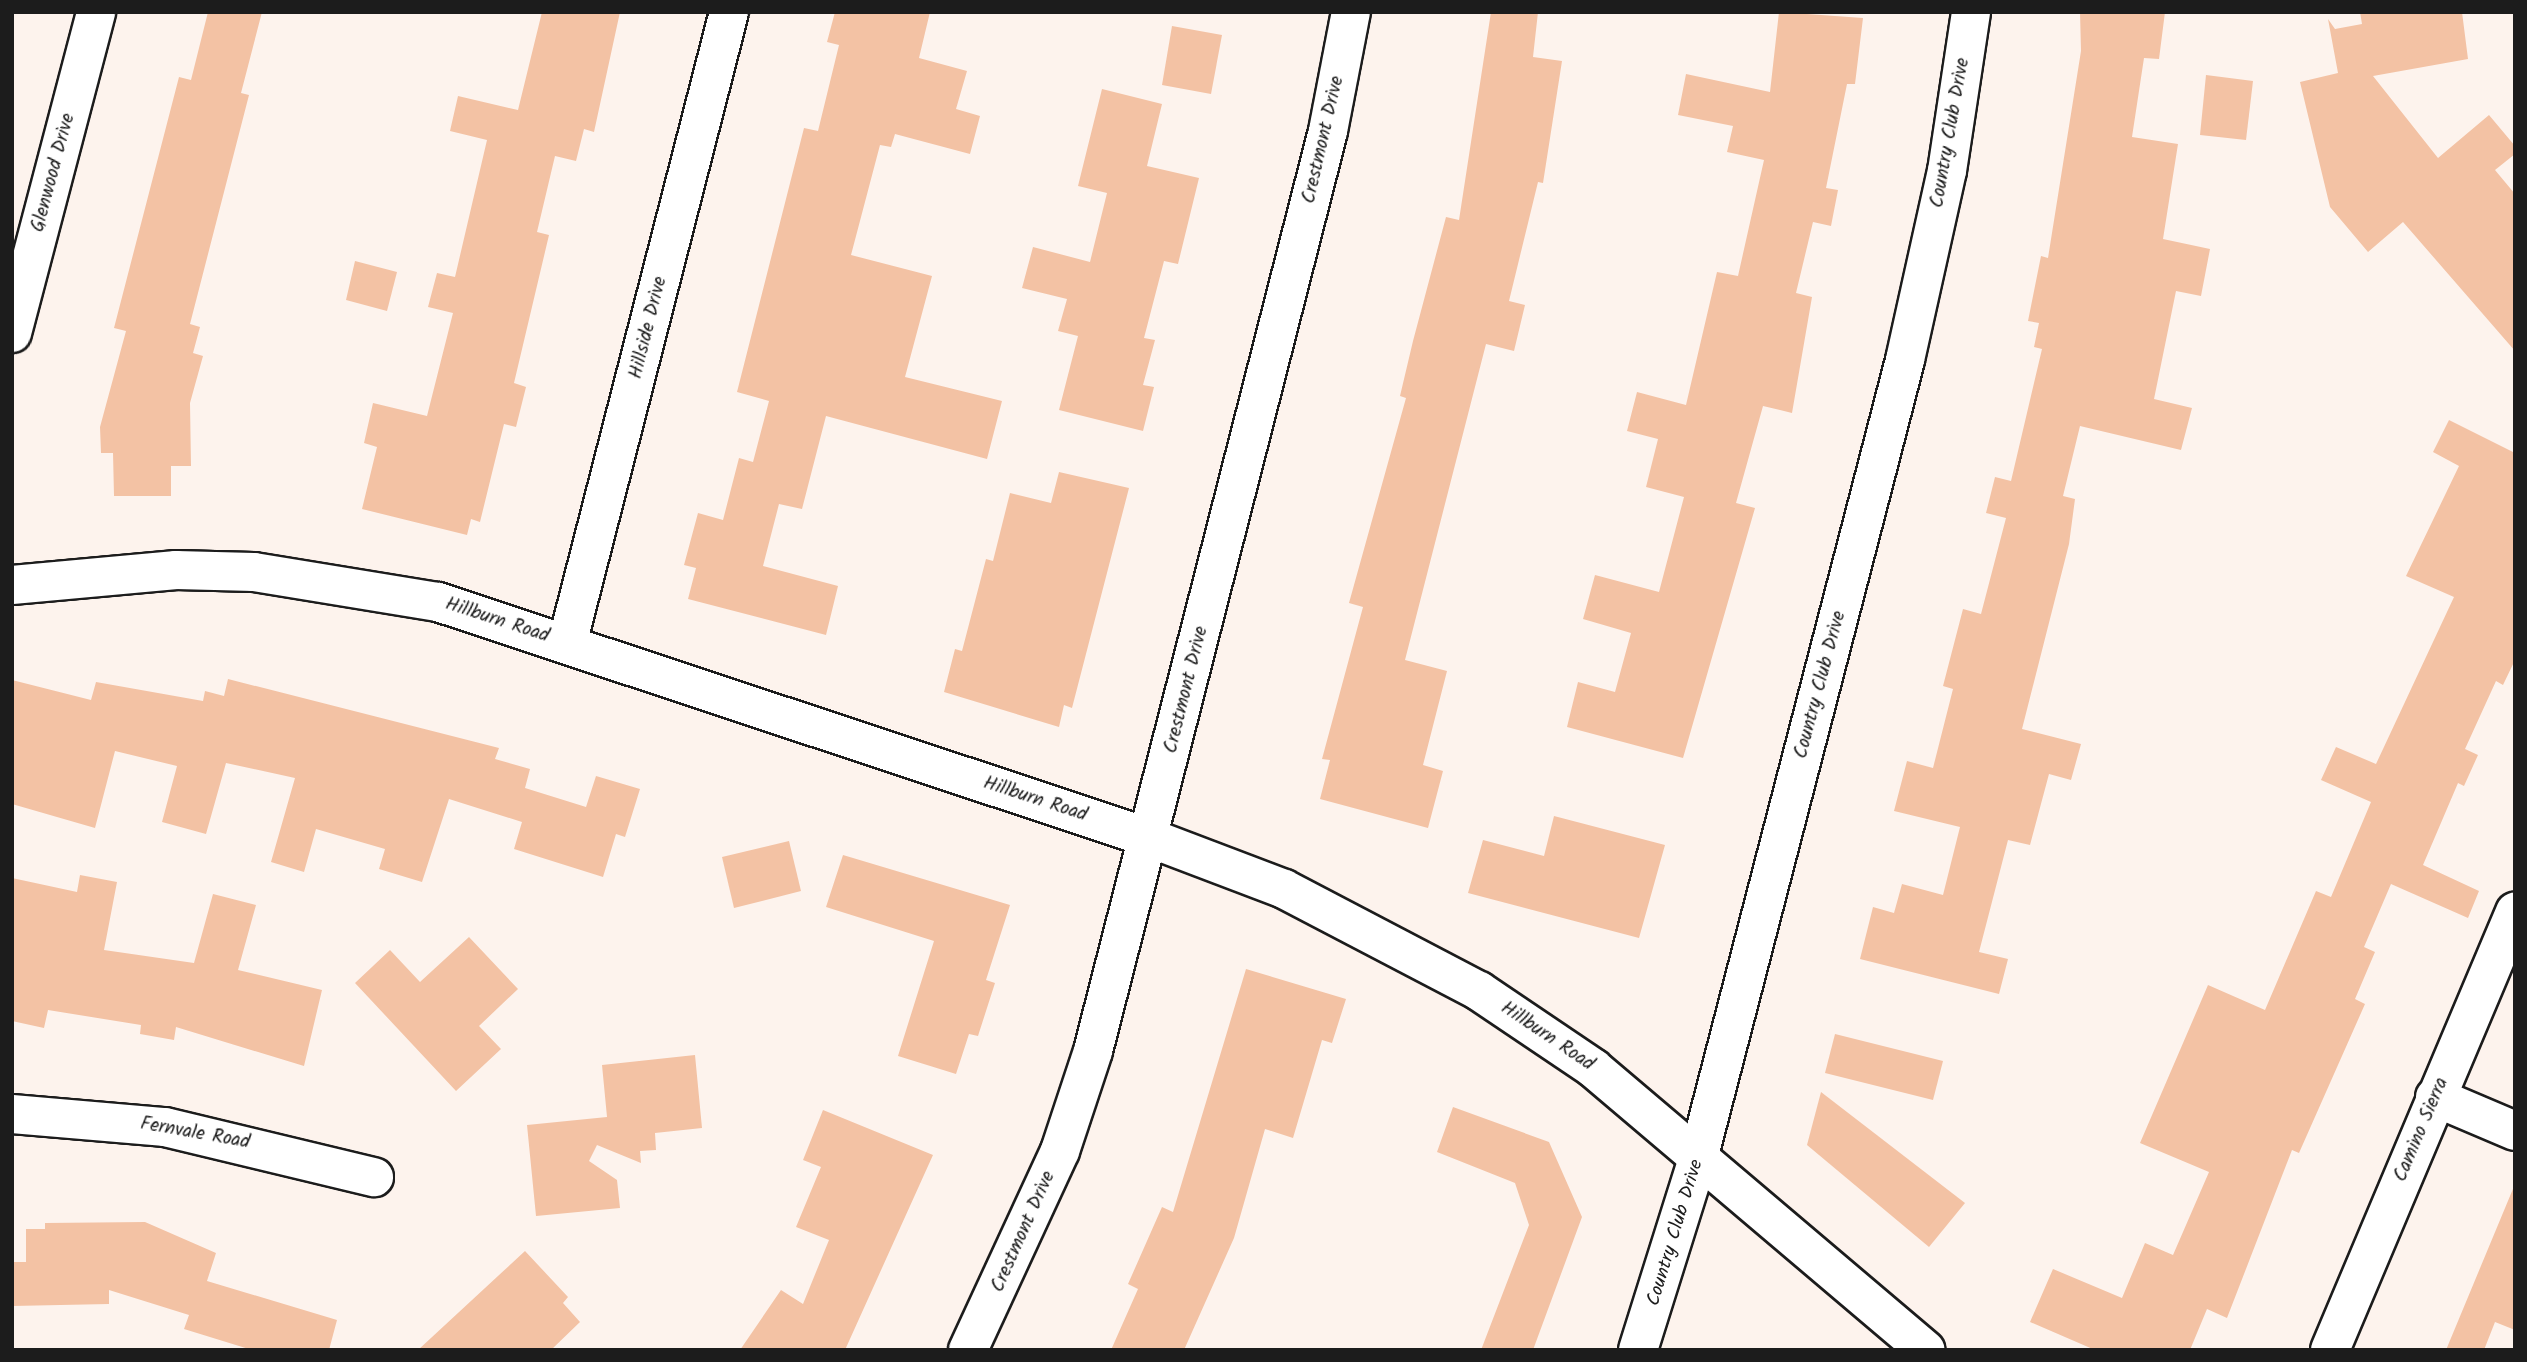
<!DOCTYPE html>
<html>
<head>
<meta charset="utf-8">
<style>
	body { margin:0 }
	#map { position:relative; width:2527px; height:1362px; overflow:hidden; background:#fdf3ed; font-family:Kalam,sans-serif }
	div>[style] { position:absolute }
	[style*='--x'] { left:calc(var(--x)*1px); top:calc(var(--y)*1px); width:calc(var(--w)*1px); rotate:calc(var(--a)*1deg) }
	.building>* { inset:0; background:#f3c2a4 }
	.roads { filter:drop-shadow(2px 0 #1c1c1c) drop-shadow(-2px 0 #1c1c1c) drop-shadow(0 2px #1c1c1c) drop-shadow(0 -2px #1c1c1c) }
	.minor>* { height:38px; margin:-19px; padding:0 19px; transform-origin:19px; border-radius:19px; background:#fff }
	span { translate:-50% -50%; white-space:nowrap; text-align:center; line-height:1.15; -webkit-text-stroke:6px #fff; paint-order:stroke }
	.street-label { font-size:19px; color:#1c1c1c }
	.frame { position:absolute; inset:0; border:14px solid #1c1c1c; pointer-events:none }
</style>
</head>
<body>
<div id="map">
	<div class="building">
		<i style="clip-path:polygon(208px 12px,262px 12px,241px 93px,249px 95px,190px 324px,200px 327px,193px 353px,203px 356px,190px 403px,191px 466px,171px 466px,171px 496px,114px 496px,113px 453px,101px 453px,100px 427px,126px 331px,114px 328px,179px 77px,191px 80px)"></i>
		<i style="clip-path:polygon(542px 12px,620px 12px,594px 132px,584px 129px,576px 161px,555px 156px,537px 232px,549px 235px,514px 383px,526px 387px,516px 427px,504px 424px,480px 522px,471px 519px,467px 535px,362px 509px,377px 447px,364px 443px,373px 403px,427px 416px,453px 313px,428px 307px,437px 273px,455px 277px,487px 140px,450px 131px,458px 96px,518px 110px)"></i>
		<i style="clip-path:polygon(835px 12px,930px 12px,919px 58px,967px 71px,956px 109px,980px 116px,970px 154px,895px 134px,891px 147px,880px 145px,851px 255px,932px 276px,905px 377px,1002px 401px,987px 459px,826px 416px,802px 509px,779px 504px,763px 566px,838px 586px,826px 635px,688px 599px,696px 568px,684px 565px,698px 513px,723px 520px,739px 458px,753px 462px,769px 401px,737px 392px,804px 128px,818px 131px,839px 45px,827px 42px)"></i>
		<i style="clip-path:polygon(1491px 12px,1538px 12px,1533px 57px,1562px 61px,1543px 183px,1538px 182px,1509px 301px,1525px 305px,1514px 351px,1486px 344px,1405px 660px,1447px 671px,1423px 765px,1443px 771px,1428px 828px,1320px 799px,1330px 760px,1322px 759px,1363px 607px,1349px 603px,1406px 398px,1400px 396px,1413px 341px,1446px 217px,1459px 220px)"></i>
		<i style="clip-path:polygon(1779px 12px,1863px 18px,1855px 84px,1847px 84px,1826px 188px,1838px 190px,1831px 226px,1813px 222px,1796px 293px,1812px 297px,1792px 413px,1763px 406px,1736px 503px,1755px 508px,1683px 758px,1567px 727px,1578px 682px,1615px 692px,1631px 633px,1583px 619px,1595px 575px,1659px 592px,1684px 497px,1646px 487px,1658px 439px,1627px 431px,1637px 392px,1686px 405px,1717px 272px,1738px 276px,1764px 160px,1727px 152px,1733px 126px,1678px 115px,1686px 74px,1770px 92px)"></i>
		<i style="clip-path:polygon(2080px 12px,2165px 12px,2159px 59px,2144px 58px,2132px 137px,2178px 144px,2163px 239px,2210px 249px,2201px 296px,2176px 291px,2154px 399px,2192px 408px,2181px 450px,2080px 426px,2063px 496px,2075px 499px,2069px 544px,2022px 729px,2081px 744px,2071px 780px,2049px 774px,2030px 845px,2008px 840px,1979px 952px,2008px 959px,1999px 994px,1860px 959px,1873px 907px,1894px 913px,1902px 884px,1943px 895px,1960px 827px,1894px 811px,1907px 761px,1933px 768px,1953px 689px,1943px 686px,1963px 609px,1981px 614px,2006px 518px,1986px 513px,1995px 477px,2011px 481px,2042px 349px,2034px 347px,2039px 323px,2028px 321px,2041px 256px,2048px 258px,2081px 51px)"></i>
		<i style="clip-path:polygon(2360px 12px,2462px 12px,2468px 59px,2373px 76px,2438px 158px,2489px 115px,2515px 146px,2515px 154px,2495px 170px,2515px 194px,2515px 351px,2403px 222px,2368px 252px,2330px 207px,2300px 82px,2338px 73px,2328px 19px,2335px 29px,2362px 24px)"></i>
		<i style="clip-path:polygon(1172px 26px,1222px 35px,1211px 94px,1162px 85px)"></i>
		<i style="clip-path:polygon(2206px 75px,2253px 81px,2246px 140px,2200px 135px)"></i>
		<i style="clip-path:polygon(1102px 89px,1162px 104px,1147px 166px,1199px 178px,1178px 264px,1164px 261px,1144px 338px,1155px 340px,1143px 385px,1154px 387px,1143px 431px,1059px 410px,1078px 336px,1058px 331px,1067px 299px,1022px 288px,1033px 247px,1090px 262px,1107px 193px,1078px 186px)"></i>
		<i style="clip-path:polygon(355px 261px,397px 272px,387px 311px,346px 300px)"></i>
		<i style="clip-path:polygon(2449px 420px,2515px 453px,2515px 660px,2503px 685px,2496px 681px,2465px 749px,2478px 755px,2464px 786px,2458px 783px,2423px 865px,2479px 891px,2468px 918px,2391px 884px,2364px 947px,2375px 952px,2355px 999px,2365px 1004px,2299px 1153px,2292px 1150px,2227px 1318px,2207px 1309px,2190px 1350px,2095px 1350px,2030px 1322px,2053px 1269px,2122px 1298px,2145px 1243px,2173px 1255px,2209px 1172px,2140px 1143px,2208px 985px,2265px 1010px,2316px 891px,2331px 897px,2371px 802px,2321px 780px,2336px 747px,2376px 764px,2454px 597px,2406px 576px,2459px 466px,2433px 452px)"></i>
		<i style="clip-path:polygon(1059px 472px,1129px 488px,1072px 708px,1064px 705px,1059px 727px,944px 692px,955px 649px,962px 651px,986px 559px,993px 561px,1010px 493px,1051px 503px)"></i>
		<i style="clip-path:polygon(228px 679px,499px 748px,495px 759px,530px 769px,525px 788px,586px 807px,596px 776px,640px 789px,625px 837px,616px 834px,603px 877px,514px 849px,522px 822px,449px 799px,422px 882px,379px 869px,385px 849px,316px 829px,304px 872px,271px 862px,295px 778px,226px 763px,206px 834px,162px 822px,177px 766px,115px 751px,95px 828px,12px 804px,12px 680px,91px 700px,96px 682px,203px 701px,205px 691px,224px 696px)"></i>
		<i style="clip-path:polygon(1554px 816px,1665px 845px,1639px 938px,1468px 893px,1483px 840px,1544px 856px)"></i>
		<i style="clip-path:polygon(789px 841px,801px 891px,734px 908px,722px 857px)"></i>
		<i style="clip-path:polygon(843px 855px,1010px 905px,986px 980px,995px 983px,978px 1036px,969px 1034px,956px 1074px,898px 1056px,934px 941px,826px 907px)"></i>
		<i style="clip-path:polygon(80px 875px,117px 882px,104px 950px,194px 963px,213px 894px,256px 905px,238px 970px,322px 990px,304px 1066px,176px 1027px,174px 1040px,140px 1034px,141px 1025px,48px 1010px,44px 1028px,12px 1021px,12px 878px,77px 892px)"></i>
		<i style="clip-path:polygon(469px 937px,518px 989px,479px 1026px,501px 1049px,456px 1091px,355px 983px,390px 950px,420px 982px)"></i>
		<i style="clip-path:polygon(1246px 969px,1346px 999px,1332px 1043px,1322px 1040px,1293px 1138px,1265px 1129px,1234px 1238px,1184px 1350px,1111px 1350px,1138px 1289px,1128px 1284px,1162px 1207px,1173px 1212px)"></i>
		<i style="clip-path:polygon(1835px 1034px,1943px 1061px,1933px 1100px,1825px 1073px)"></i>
		<i style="clip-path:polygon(695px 1055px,702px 1128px,655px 1133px,656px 1150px,640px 1151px,641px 1163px,597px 1145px,589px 1161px,617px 1180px,620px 1208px,536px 1216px,527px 1125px,607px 1117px,602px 1065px)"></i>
		<i style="clip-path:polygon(1821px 1092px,1965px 1203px,1929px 1247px,1807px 1145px)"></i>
		<i style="clip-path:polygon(1453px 1107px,1549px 1142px,1582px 1217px,1533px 1350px,1481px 1350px,1529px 1225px,1515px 1183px,1437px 1152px)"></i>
		<i style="clip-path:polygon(823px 1110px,933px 1155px,845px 1350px,740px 1350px,781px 1290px,803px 1304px,829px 1240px,796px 1227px,821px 1167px,803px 1160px)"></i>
		<i style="clip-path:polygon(2515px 1184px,2515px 1330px,2495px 1322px,2484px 1350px,2446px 1350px)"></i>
		<i style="clip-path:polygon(145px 1222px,216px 1253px,207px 1281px,337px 1320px,329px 1350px,252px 1350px,184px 1329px,189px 1315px,109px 1290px,109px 1304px,12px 1306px,12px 1262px,26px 1262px,26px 1229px,45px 1229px,45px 1223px)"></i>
		<i style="clip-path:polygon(525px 1251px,568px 1297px,563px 1303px,580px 1322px,551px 1350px,418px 1350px)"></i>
	</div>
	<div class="roads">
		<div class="minor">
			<i style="--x:12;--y:333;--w:332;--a:-75.3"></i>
			<i style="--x:12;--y:585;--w:165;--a:-5.2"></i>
			<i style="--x:176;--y:570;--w:78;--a:1.5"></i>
			<i style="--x:254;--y:572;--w:186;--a:9.3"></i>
			<i style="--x:438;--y:602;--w:750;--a:18.34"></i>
			<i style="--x:1150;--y:838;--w:143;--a:20.8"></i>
			<i style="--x:1284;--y:889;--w:220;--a:27.6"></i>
			<i style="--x:1479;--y:991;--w:138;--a:34"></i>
			<i style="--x:1593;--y:1068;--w:436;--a:40.3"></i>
			<i style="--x:567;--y:644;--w:652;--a:-75.62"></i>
			<i style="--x:2435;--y:1097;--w:87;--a:23"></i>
			<i style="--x:12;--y:1114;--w:154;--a:4.9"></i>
			<i style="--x:165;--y:1127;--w:215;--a:13.5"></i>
			<i style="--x:968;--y:1350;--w:219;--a:-65.2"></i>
			<i style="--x:1060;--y:1151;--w:105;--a:-71.7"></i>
			<i style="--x:1093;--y:1051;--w:950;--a:-75.67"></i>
			<i style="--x:1328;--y:131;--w:121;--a:-79.1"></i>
			<i style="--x:1638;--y:1350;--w:204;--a:-72.6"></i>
			<i style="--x:1699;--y:1155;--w:821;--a:-75.47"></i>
			<i style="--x:1905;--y:360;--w:194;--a:-77.5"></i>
			<i style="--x:1947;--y:171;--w:161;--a:-81.4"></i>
			<i style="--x:2330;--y:1350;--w:476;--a:-67.1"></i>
		</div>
	</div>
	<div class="street-label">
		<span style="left:1951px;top:133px;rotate:-80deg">Country Club Drive</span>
		<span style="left:1324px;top:140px;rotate:-77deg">Crestmont Drive</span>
		<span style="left:54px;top:173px;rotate:-75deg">Glenwood Drive</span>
		<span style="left:649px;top:328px;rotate:-76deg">Hillside Drive</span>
		<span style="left:497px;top:621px;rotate:18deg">Hillburn Road</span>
		<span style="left:1821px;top:685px;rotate:-75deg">Country Club Drive</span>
		<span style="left:1187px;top:690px;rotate:-76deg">Crestmont Drive</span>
		<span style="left:1035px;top:800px;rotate:18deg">Hillburn Road</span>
		<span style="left:1547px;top:1037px;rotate:34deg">Hillburn Road</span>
		<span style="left:2422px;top:1130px;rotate:-67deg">Camino Sierra</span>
		<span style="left:195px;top:1134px;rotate:10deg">Fernvale Road</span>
		<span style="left:1024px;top:1232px;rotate:-66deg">Crestmont Drive</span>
		<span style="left:1676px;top:1233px;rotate:-73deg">Country Club Drive</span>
	</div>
	<div class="frame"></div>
</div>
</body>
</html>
